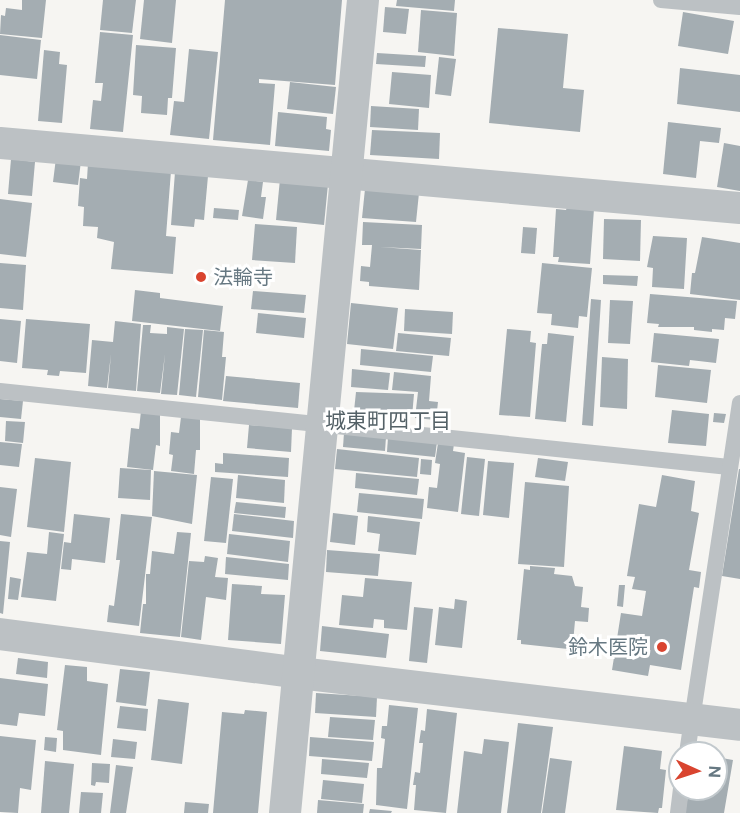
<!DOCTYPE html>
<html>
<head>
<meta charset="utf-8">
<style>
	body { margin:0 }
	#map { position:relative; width:740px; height:813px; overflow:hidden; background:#f6f5f2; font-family:"Public Sans","Noto Sans JP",sans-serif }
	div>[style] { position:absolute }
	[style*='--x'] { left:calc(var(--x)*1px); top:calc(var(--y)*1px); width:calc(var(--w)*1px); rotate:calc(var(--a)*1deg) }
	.building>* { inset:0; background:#a4adb2 }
	.lane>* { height:16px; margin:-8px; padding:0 8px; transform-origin:8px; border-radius:8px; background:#bcc1c4 }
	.street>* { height:32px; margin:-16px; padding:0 16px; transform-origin:16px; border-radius:16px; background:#bcc1c4 }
	.dots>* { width:16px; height:16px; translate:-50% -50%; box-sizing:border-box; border:3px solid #fff; border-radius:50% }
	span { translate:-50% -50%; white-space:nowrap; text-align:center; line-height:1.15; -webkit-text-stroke:6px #fff; paint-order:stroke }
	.poi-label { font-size:20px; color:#667882 }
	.left { translate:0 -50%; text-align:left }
	.right { translate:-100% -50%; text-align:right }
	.neighbourhood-label { font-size:21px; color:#546167 }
	.north { position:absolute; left:668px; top:741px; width:60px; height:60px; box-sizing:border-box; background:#fff; border:2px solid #c2c9cd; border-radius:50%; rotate:93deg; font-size:16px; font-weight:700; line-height:24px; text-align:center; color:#667882 }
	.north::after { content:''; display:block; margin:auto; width:21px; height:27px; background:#d9442f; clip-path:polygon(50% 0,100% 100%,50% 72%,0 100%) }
</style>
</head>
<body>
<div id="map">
	<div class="building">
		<i style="clip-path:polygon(22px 0,46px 0,42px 38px,0 34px,1px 15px,5px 16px,6px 8px,22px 10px)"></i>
		<i style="clip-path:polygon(103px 0,136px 0,132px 33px,100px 30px)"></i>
		<i style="clip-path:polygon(144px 0,176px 0,172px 43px,140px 39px)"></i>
		<i style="clip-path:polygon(225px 0,342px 0,335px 85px,259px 79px,259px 83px,275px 84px,270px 145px,213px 140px)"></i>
		<i style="clip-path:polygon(397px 0,455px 0,454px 11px,396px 6px)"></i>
		<i style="clip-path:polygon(385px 7px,409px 9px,406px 34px,383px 32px)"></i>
		<i style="clip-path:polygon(421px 10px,457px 13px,454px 56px,418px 52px)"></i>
		<i style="clip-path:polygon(683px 12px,734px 21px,728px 54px,678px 46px)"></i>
		<i style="clip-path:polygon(498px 28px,568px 34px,563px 88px,584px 90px,580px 132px,489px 123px)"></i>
		<i style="clip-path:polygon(100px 32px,133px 35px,123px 132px,90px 129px,93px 100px,101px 101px,103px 83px,95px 83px)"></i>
		<i style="clip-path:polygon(0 35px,41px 40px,37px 79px,0 75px)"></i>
		<i style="clip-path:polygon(136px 45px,176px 48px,172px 98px,168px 98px,167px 115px,141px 113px,142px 96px,133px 95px)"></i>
		<i style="clip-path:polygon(189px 49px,218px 52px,209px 139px,170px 135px,174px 101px,184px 102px)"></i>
		<i style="clip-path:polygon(44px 50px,60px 52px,59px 64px,67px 65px,62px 123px,38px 121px)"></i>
		<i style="clip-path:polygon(377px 53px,426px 56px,425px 67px,376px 64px)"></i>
		<i style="clip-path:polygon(439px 57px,456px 59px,451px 96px,435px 94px)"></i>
		<i style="clip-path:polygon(680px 68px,740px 75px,740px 112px,677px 104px)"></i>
		<i style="clip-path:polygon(392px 72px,431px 75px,429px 108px,389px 104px)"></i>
		<i style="clip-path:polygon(290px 82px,336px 87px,333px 114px,287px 109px)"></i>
		<i style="clip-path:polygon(371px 106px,419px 109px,418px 130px,370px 127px)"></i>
		<i style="clip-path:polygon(278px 112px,327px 117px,326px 129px,331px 130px,329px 151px,275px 146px)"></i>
		<i style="clip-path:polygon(668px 122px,721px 128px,719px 143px,700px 141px,696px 178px,663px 174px)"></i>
		<i style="clip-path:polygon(372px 130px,440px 133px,439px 159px,370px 155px)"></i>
		<i style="clip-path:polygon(724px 143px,740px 146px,740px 191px,717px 187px)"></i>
		<i style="clip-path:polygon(56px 158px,81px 161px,78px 185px,53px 182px)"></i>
		<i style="clip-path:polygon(11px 159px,35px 162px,32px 196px,8px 194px)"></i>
		<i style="clip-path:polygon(88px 163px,171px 171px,166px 236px,176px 237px,173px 274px,111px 269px,114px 242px,97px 238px,98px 227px,83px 226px,84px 207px,78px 206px,80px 178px,87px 179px)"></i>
		<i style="clip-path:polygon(175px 172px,208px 176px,204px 220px,195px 219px,194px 227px,171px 225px)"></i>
		<i style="clip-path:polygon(280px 179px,328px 184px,324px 225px,276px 220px)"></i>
		<i style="clip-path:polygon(248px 180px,263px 182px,261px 197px,266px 197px,263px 219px,242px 216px)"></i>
		<i style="clip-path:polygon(365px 189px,419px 193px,416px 222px,362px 218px)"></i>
		<i style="clip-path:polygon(0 199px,32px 203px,26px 257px,0 254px)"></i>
		<i style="clip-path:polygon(567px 207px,594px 209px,590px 264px,558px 262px,559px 257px,553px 257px,556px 209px,566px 210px)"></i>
		<i style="clip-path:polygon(214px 208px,239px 210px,238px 220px,213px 218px)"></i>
		<i style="clip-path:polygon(604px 219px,641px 220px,640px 261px,603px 259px)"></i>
		<i style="clip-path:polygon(363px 222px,422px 225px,421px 249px,380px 247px,421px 250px,419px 290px,369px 286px,369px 282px,360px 281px,361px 266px,370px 267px,372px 245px,362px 245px)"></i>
		<i style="clip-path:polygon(255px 224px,297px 227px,295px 263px,252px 260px)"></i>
		<i style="clip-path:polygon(523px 227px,537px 228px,535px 254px,521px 253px)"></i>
		<i style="clip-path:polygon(653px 236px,687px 238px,684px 289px,652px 287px,653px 268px,647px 267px)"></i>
		<i style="clip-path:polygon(702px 237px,740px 243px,740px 300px,690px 294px,692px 273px,695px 273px)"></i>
		<i style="clip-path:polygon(0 263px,26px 265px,23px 310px,0 308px)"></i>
		<i style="clip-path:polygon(542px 263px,592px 268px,587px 317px,579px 316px,578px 328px,551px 325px,552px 314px,537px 313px)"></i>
		<i style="clip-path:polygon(603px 275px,638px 276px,637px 286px,603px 284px)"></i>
		<i style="clip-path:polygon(135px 290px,160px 293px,160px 298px,223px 306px,220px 331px,132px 321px)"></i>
		<i style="clip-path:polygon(253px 291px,306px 295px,304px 313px,251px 309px)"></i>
		<i style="clip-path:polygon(650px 294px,737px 301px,735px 319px,725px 318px,724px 330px,712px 329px,712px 332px,694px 330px,694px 327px,658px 327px,659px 324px,647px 323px)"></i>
		<i style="clip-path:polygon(591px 299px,601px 300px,593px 426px,582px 425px)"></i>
		<i style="clip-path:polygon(610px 300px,633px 301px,630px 344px,608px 343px)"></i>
		<i style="clip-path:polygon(351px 303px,398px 308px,393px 349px,347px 344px)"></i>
		<i style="clip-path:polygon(405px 309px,453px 312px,452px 334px,404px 331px)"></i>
		<i style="clip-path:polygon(258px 313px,306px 318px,304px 338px,256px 333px)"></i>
		<i style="clip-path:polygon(0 319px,21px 321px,17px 363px,0 361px)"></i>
		<i style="clip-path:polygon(26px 319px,90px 324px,86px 373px,60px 371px,59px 376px,47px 375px,48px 370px,22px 368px)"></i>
		<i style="clip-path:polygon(115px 321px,141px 324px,136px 391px,108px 388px,111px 354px,107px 388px,88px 386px,92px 340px,113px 342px)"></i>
		<i style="clip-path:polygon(143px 325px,151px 325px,150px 333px,167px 334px,167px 327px,184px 329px,177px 395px,161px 394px,165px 354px,160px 393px,137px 391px)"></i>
		<i style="clip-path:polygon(185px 329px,203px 330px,196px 397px,179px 395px)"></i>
		<i style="clip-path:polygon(507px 329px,531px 331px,530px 342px,536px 343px,530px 417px,499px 415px)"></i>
		<i style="clip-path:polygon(204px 330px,224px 332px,222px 357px,226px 357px,222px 400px,198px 397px)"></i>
		<i style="clip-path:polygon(398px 333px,451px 338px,449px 356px,396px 351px)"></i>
		<i style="clip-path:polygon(548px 333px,574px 336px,566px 422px,535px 419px,542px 344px,547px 344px)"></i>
		<i style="clip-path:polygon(654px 333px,719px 339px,716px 363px,690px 360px,689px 366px,651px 362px)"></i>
		<i style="clip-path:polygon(361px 349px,433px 356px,431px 372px,360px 365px)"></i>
		<i style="clip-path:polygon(602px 357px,628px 359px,627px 409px,600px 407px)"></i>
		<i style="clip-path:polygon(658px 365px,711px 370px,707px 403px,655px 397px)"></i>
		<i style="clip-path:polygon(352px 369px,390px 373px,388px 390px,351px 387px)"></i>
		<i style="clip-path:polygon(394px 372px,431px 376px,429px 401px,438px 402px,436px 420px,415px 418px,418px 392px,392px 390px)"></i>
		<i style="clip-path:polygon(226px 376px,300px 383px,298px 408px,223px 401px)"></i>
		<i style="clip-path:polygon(356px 392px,414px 394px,412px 417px,354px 411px)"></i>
		<i style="clip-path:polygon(0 399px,23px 401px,21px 419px,0 417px)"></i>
		<i style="clip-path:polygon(672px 410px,709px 414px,706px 446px,668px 443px)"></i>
		<i style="clip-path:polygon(141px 411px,160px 413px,160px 446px,156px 445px,153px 470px,127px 467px,131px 428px,139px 429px)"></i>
		<i style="clip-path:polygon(714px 413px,726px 414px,724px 423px,713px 422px)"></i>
		<i style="clip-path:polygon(181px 417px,200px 418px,200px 450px,196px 450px,194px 474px,171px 471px,173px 455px,169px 454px,171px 432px,179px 433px)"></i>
		<i style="clip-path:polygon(6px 421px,25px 422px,23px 443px,5px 441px)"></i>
		<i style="clip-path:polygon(249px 425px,292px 428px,291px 452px,247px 448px)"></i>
		<i style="clip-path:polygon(344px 433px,386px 437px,385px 451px,343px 447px)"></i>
		<i style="clip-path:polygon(388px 437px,437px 442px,435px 457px,387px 452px)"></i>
		<i style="clip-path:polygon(0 442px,22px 444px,19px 467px,0 465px)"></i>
		<i style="clip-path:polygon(438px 443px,454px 444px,453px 451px,465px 453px,458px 512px,427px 508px,429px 487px,437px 488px,440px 464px,435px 463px)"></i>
		<i style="clip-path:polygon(337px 449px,419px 458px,417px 477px,335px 469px)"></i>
		<i style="clip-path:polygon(223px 453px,289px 458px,288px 477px,215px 472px,215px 463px,223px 464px)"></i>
		<i style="clip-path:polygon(467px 457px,485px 459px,479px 516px,461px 514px)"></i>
		<i style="clip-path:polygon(35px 458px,71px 462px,64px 532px,27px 527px)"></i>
		<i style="clip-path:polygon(538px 458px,568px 462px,565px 481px,535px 477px)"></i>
		<i style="clip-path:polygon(421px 459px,432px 460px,431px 475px,420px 474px)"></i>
		<i style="clip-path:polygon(488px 461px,514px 463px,509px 518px,483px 515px)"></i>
		<i style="clip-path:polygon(120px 468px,151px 470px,150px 500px,118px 498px)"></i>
		<i style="clip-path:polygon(739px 469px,740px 469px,740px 579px,722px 576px)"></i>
		<i style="clip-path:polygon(154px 471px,197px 475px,192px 524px,152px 516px)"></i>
		<i style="clip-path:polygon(356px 473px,419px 479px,417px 495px,355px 488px)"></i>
		<i style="clip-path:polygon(238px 475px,285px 480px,284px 503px,236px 498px)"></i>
		<i style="clip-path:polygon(662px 475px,695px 481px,691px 511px,699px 513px,689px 570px,701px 572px,699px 588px,694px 587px,681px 670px,650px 665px,648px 676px,612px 670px,621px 613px,642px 616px,646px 591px,632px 589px,635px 577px,627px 576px,639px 504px,656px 507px)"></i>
		<i style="clip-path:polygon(211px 477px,233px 479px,226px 543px,204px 541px)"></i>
		<i style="clip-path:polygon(525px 482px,569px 486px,564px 567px,518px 564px)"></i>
		<i style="clip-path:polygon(0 487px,17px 489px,11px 537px,0 535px)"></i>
		<i style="clip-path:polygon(359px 493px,424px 499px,422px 519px,357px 512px)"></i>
		<i style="clip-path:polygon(236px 502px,286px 507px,285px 518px,234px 513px)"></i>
		<i style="clip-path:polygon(333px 513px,358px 516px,355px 545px,330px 542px)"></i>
		<i style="clip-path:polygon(74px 514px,110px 518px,105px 563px,72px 559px,71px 570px,61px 569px,64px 542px,71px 543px)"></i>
		<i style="clip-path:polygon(121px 514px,152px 517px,139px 626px,107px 622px,109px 605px,114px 606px,120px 560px,116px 560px)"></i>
		<i style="clip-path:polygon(234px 514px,294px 521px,293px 538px,232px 531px)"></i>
		<i style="clip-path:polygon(368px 516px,420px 522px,416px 555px,378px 551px,380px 534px,367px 532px)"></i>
		<i style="clip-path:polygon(49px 532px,64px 534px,56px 601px,21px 597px,27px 552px,47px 554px)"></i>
		<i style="clip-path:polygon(177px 532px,191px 533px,180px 637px,140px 633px,143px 604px,146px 604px,146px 574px,150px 574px,152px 551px,174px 554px)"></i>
		<i style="clip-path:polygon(229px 534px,290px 541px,288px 562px,227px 554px)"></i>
		<i style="clip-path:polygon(0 541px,10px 542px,3px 614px,0 613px)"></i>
		<i style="clip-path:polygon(327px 550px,380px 554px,378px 576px,326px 572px)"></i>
		<i style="clip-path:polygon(205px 556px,218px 558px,215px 577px,228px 578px,226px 600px,206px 597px,201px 640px,181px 637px,189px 561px,204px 562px)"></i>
		<i style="clip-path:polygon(226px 557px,289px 564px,288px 580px,225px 574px)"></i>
		<i style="clip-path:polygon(530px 566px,555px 568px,554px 574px,572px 576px,575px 586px,583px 587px,581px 607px,589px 608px,588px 622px,575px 621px,573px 643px,569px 643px,568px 649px,521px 644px,521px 640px,517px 640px,524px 569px,530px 570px)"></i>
		<i style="clip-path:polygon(10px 577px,21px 579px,18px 600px,8px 599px)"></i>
		<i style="clip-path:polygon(365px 578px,412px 582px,407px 630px,384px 628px,384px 620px,374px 619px,373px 628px,339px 625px,342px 595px,363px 597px)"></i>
		<i style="clip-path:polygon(232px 584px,262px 586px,261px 594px,285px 595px,281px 644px,228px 640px)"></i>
		<i style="clip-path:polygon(619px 585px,625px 585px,623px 607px,617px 606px)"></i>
		<i style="clip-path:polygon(455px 599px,467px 601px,462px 648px,435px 645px,439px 607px,454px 609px)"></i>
		<i style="clip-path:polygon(414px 607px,433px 609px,427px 663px,409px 661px)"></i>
		<i style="clip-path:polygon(322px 626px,389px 634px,386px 658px,320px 651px)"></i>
		<i style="clip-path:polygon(18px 658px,48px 662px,47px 678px,16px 674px)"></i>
		<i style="clip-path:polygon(65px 665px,87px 667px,87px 681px,108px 684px,101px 755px,63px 750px,63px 731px,57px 730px)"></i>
		<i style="clip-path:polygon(120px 669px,150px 672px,146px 706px,116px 702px)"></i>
		<i style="clip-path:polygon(0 678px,48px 684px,45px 716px,19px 713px,17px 726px,0 724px)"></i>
		<i style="clip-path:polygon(316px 693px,377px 697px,376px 717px,315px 713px)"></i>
		<i style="clip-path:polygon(158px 699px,189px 703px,182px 764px,151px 760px)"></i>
		<i style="clip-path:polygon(389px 705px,418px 708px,407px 809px,376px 805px,377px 768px,382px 768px,385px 739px,381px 738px,382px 726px,387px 726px)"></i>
		<i style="clip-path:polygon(120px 706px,148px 709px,146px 731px,117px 728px)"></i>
		<i style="clip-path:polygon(427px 709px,457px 713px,446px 813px,414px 810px,416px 785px,413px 785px,415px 772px,420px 773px,423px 743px,419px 743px,421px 730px,425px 731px)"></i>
		<i style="clip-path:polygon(245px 710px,267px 712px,258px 813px,213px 813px,222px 712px,244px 714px)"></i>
		<i style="clip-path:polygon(330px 717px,375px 720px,373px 740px,328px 737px)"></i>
		<i style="clip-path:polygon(518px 723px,553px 727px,541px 813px,507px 813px)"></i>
		<i style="clip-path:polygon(0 736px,36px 740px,31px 790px,20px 788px,18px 813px,0 812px)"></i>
		<i style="clip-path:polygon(45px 737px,57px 738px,56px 752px,44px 750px)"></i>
		<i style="clip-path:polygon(310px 737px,374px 742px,372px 761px,309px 756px)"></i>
		<i style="clip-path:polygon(113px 739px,137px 742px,135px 759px,111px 757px)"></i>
		<i style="clip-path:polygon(484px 739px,509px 742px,501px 813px,457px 813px,464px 751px,482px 754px)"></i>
		<i style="clip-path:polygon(624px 746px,662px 751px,660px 769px,666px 770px,662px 808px,659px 808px,658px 813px,616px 810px)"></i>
		<i style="clip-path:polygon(716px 757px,733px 760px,724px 813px,685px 813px,689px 789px,716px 789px)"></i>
		<i style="clip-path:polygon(550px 758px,572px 761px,565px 813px,542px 813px)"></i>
		<i style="clip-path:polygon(322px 759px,369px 763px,367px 778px,321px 774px)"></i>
		<i style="clip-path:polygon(45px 761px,74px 764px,69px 813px,41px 813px)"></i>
		<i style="clip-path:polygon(92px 763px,110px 764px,109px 783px,96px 782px,95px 786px,91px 785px)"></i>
		<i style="clip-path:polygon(116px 765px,133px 767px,126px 813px,110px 813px)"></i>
		<i style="clip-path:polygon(323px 780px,364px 784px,362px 803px,321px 799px)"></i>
		<i style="clip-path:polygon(81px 792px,103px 793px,101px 813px,79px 813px)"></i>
		<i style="clip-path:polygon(318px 800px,364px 804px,363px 813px,317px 813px)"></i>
		<i style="clip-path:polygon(185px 802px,209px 804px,208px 813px,184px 813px)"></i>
		<i style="clip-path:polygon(370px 809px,392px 811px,391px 813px,369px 813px)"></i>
	</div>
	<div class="lane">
		<i style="--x:661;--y:0;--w:79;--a:5.1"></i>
		<i style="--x:0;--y:391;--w:733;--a:5.95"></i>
		<i style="--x:687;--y:753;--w:354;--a:-81.4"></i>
		<i style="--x:678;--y:813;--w:24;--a:-83"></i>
	</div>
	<div class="street">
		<i style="--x:0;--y:143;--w:743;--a:5.02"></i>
		<i style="--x:0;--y:634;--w:302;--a:7.4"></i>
		<i style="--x:299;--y:673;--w:444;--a:6.7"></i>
		<i style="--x:285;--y:813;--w:817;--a:-84.52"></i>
	</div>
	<div class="dots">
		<i style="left:201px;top:277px;background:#d9442f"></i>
		<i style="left:662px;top:647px;background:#d9442f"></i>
	</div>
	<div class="poi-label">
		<span class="left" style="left:213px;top:277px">法輪寺</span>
		<span class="right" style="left:648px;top:647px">鈴木医院</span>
	</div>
	<div class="neighbourhood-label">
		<span style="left:388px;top:421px">城東町四丁目</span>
	</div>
	<div class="north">N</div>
</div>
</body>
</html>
